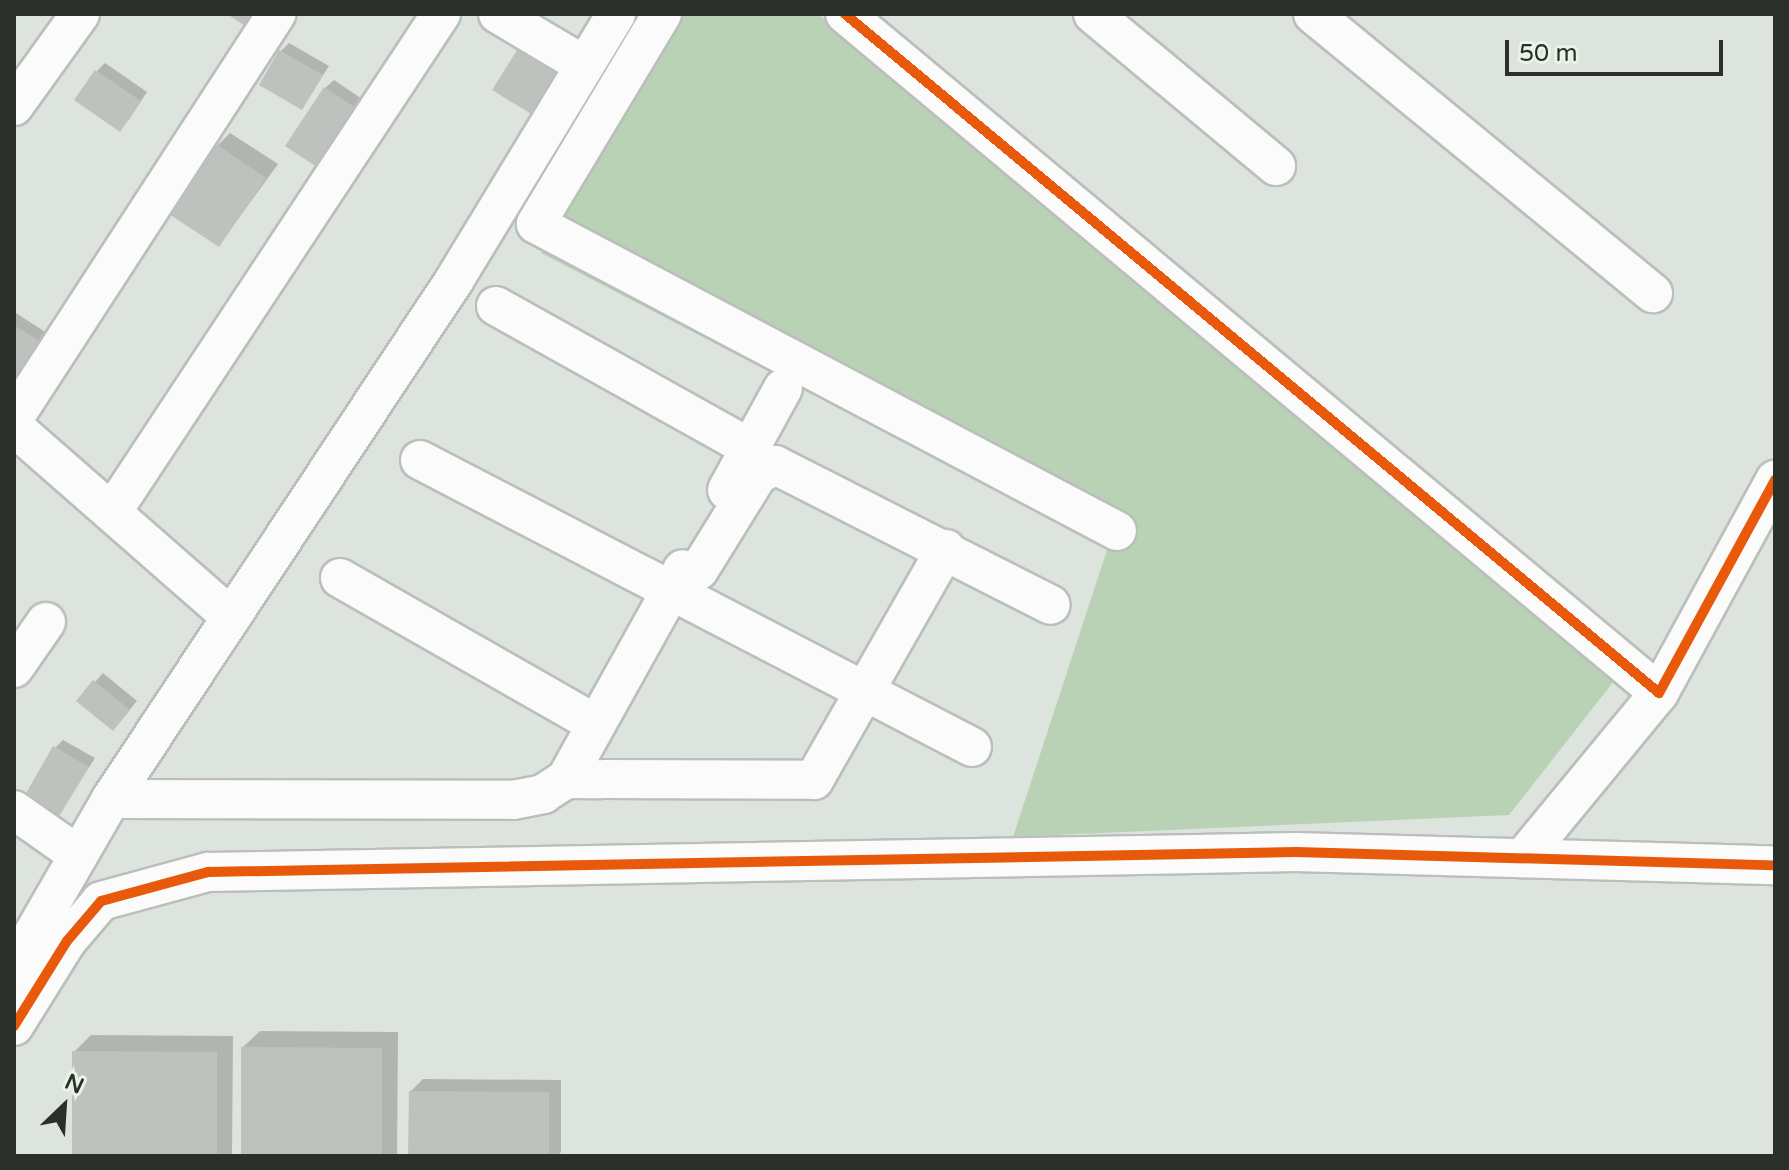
<!DOCTYPE html>
<html>
<head>
<meta charset="utf-8">
<style>
	body { margin:0 }
	#map { position:relative; width:1789px; height:1170px; overflow:hidden; background:#dde3dd; font-family:"Varela Round",sans-serif }
	div>[style] { position:absolute }
	[style*='--x'] { left:calc(var(--x)*1px); top:calc(var(--y)*1px); width:calc(var(--w)*1px); rotate:calc(var(--a)*1deg) }
	.green>* { inset:0; background:#b9d2b6 }
	.shadow>* { inset:0; background:#0003 }
	.building>* { inset:0; background:#bec2be }
	.roads { filter:drop-shadow(2px 0 #bbbfbb) drop-shadow(-2px 0 #bbbfbb) drop-shadow(0 2px #bbbfbb) drop-shadow(0 -2px #bbbfbb) }
	.minor>* { height:38px; margin:-19px; padding:0 19px; transform-origin:19px; border-radius:19px; background:#fafbfa }
	.cycleway>* { height:10px; margin:-5px; padding:0 5px; transform-origin:5px; border-radius:5px; background:#e8590c }
	span { translate:-50% -50%; white-space:nowrap; text-align:center; line-height:1.15; -webkit-text-stroke:7px #e9f4e7; paint-order:stroke }
	.frame { position:absolute; inset:0; border:16px solid #2a2f2a; pointer-events:none }
	.north { position:absolute; left:24px; top:1066px; width:80px; height:80px; -webkit-text-stroke:6px #e9f4e7; paint-order:stroke; rotate:25deg; font-size:22px; font-weight:700; line-height:32px; text-align:center; color:#2a2f2a }
	.north::after { content:''; display:block; margin:auto; width:28px; height:36px; background:#2a2f2a; clip-path:polygon(50% 0,100% 100%,50% 72%,0 100%) }
	.scale { position:absolute; left:1505px; top:40px; width:218px; height:36px; box-sizing:border-box; border:4px solid #2a2f2a; border-top:0; padding-left:10px; font-size:24px; line-height:28px; white-space:nowrap; color:#2a2f2a; -webkit-text-stroke:6px #e9f4e7; paint-order:stroke }
</style>
</head>
<body>
<div id="map">
	<div class="green">
		<i style="clip-path:polygon(681px 14px,818px 14px,1614px 681px,1509px 815px,1013px 837px,1108px 547px,541px 253px)"></i>
	</div>
	<div class="shadow">
		<i style="clip-path:polygon(289px 43px,329px 66px,302px 108px,281px 51px)"></i>
		<i style="clip-path:polygon(105px 63px,147px 92px,128px 121px,97px 71px)"></i>
		<i style="clip-path:polygon(334px 80px,368px 103px,288px 145px,325px 88px)"></i>
		<i style="clip-path:polygon(230px 133px,278px 164px,219px 245px,218px 145px)"></i>
		<i style="clip-path:polygon(16px 313px,56px 339px,14px 378px,14px 314px)"></i>
		<i style="clip-path:polygon(103px 673px,137px 701px,121px 720px,79px 700px)"></i>
		<i style="clip-path:polygon(63px 740px,95px 758px,55px 820px,55px 748px)"></i>
		<i style="clip-path:polygon(260px 1031px,398px 1032px,397px 1156px,243px 1156px,243px 1047px)"></i>
		<i style="clip-path:polygon(91px 1035px,233px 1036px,232px 1156px,74px 1156px,74px 1052px)"></i>
		<i style="clip-path:polygon(423px 1079px,561px 1080px,561px 1152px,557px 1156px,410px 1156px,411px 1091px)"></i>
	</div>
	<div class="building">
		<i style="clip-path:polygon(227px 14px,268px 14px,256px 33px)"></i>
		<i style="clip-path:polygon(522px 42px,567px 69px,538px 118px,492px 90px)"></i>
		<i style="clip-path:polygon(279px 50px,323px 75px,302px 110px,259px 85px)"></i>
		<i style="clip-path:polygon(95px 70px,141px 101px,120px 132px,74px 100px)"></i>
		<i style="clip-path:polygon(324px 87px,362px 112px,323px 171px,285px 146px)"></i>
		<i style="clip-path:polygon(216px 144px,266px 178px,219px 247px,169px 214px)"></i>
		<i style="clip-path:polygon(14px 325px,50px 348px,24px 387px,14px 381px)"></i>
		<i style="clip-path:polygon(93px 680px,130px 710px,113px 731px,76px 701px)"></i>
		<i style="clip-path:polygon(53px 746px,89px 767px,55px 823px,21px 802px)"></i>
		<i style="clip-path:polygon(241px 1047px,382px 1048px,382px 1156px,241px 1156px)"></i>
		<i style="clip-path:polygon(72px 1051px,217px 1052px,217px 1156px,72px 1156px)"></i>
		<i style="clip-path:polygon(409px 1091px,549px 1092px,549px 1156px,408px 1156px)"></i>
	</div>
	<div class="roads">
		<div class="minor">
			<i style="--x:498;--y:14;--w:100;--a:30.7"></i>
			<i style="--x:662;--y:14;--w:245;--a:121"></i>
			<i style="--x:536;--y:224;--w:657;--a:27.85"></i>
			<i style="--x:845;--y:14;--w:1060;--a:39.83"></i>
			<i style="--x:1659;--y:693;--w:243;--a:-61.4"></i>
			<i style="--x:1093;--y:14;--w:238;--a:39.7"></i>
			<i style="--x:1313;--y:14;--w:440;--a:39.4"></i>
			<i style="--x:14;--y:106;--w:113;--a:-54.3"></i>
			<i style="--x:496;--y:306;--w:291;--a:29.2"></i>
			<i style="--x:14;--y:418;--w:482;--a:-57"></i>
			<i style="--x:14;--y:427;--w:288;--a:41.2"></i>
			<i style="--x:420;--y:460;--w:622;--a:27.47"></i>
			<i style="--x:727;--y:490;--w:116;--a:-61.2"></i>
			<i style="--x:112;--y:512;--w:597;--a:-56.55"></i>
			<i style="--x:340;--y:578;--w:295;--a:29.7"></i>
			<i style="--x:671;--y:591;--w:35;--a:-37"></i>
			<i style="--x:699;--y:570;--w:112;--a:-58.2"></i>
			<i style="--x:758;--y:475;--w:20;--a:-30"></i>
			<i style="--x:775;--y:465;--w:309;--a:26.9"></i>
			<i style="--x:14;--y:668;--w:56;--a:-55.2"></i>
			<i style="--x:566;--y:779;--w:240;--a:-60.9"></i>
			<i style="--x:111;--y:799;--w:402;--a:0.1"></i>
			<i style="--x:513;--y:800;--w:31;--a:-11"></i>
			<i style="--x:543;--y:794;--w:27;--a:-33"></i>
			<i style="--x:566;--y:779;--w:248;--a:0.2"></i>
			<i style="--x:814;--y:780;--w:266;--a:-60.3"></i>
			<i style="--x:14;--y:810;--w:78;--a:35.1"></i>
			<i style="--x:1523;--y:858;--w:214;--a:-50.5"></i>
			<i style="--x:14;--y:967;--w:194;--a:-60"></i>
			<i style="--x:111;--y:799;--w:623;--a:-56.51"></i>
			<i style="--x:455;--y:279;--w:310;--a:-58.7"></i>
			<i style="--x:14;--y:1026;--w:100;--a:-58.1"></i>
			<i style="--x:67;--y:941;--w:52;--a:-49.6"></i>
			<i style="--x:101;--y:901;--w:111;--a:-15.2"></i>
			<i style="--x:208;--y:872;--w:1088;--a:-1.05"></i>
			<i style="--x:1296;--y:852;--w:479;--a:1.6"></i>
		</div>
	</div>
	<div class="cycleway">
		<i style="--x:845;--y:14;--w:1060;--a:39.83"></i>
		<i style="--x:1659;--y:693;--w:243;--a:-61.4"></i>
		<i style="--x:14;--y:1026;--w:100;--a:-58.1"></i>
		<i style="--x:67;--y:941;--w:52;--a:-49.6"></i>
		<i style="--x:101;--y:901;--w:111;--a:-15.2"></i>
		<i style="--x:208;--y:872;--w:1088;--a:-1.05"></i>
		<i style="--x:1296;--y:852;--w:479;--a:1.6"></i>
	</div>
	<div class="frame"></div>
	<div class="north">N</div>
	<div class="scale">50 m</div>
</div>
</body>
</html>
